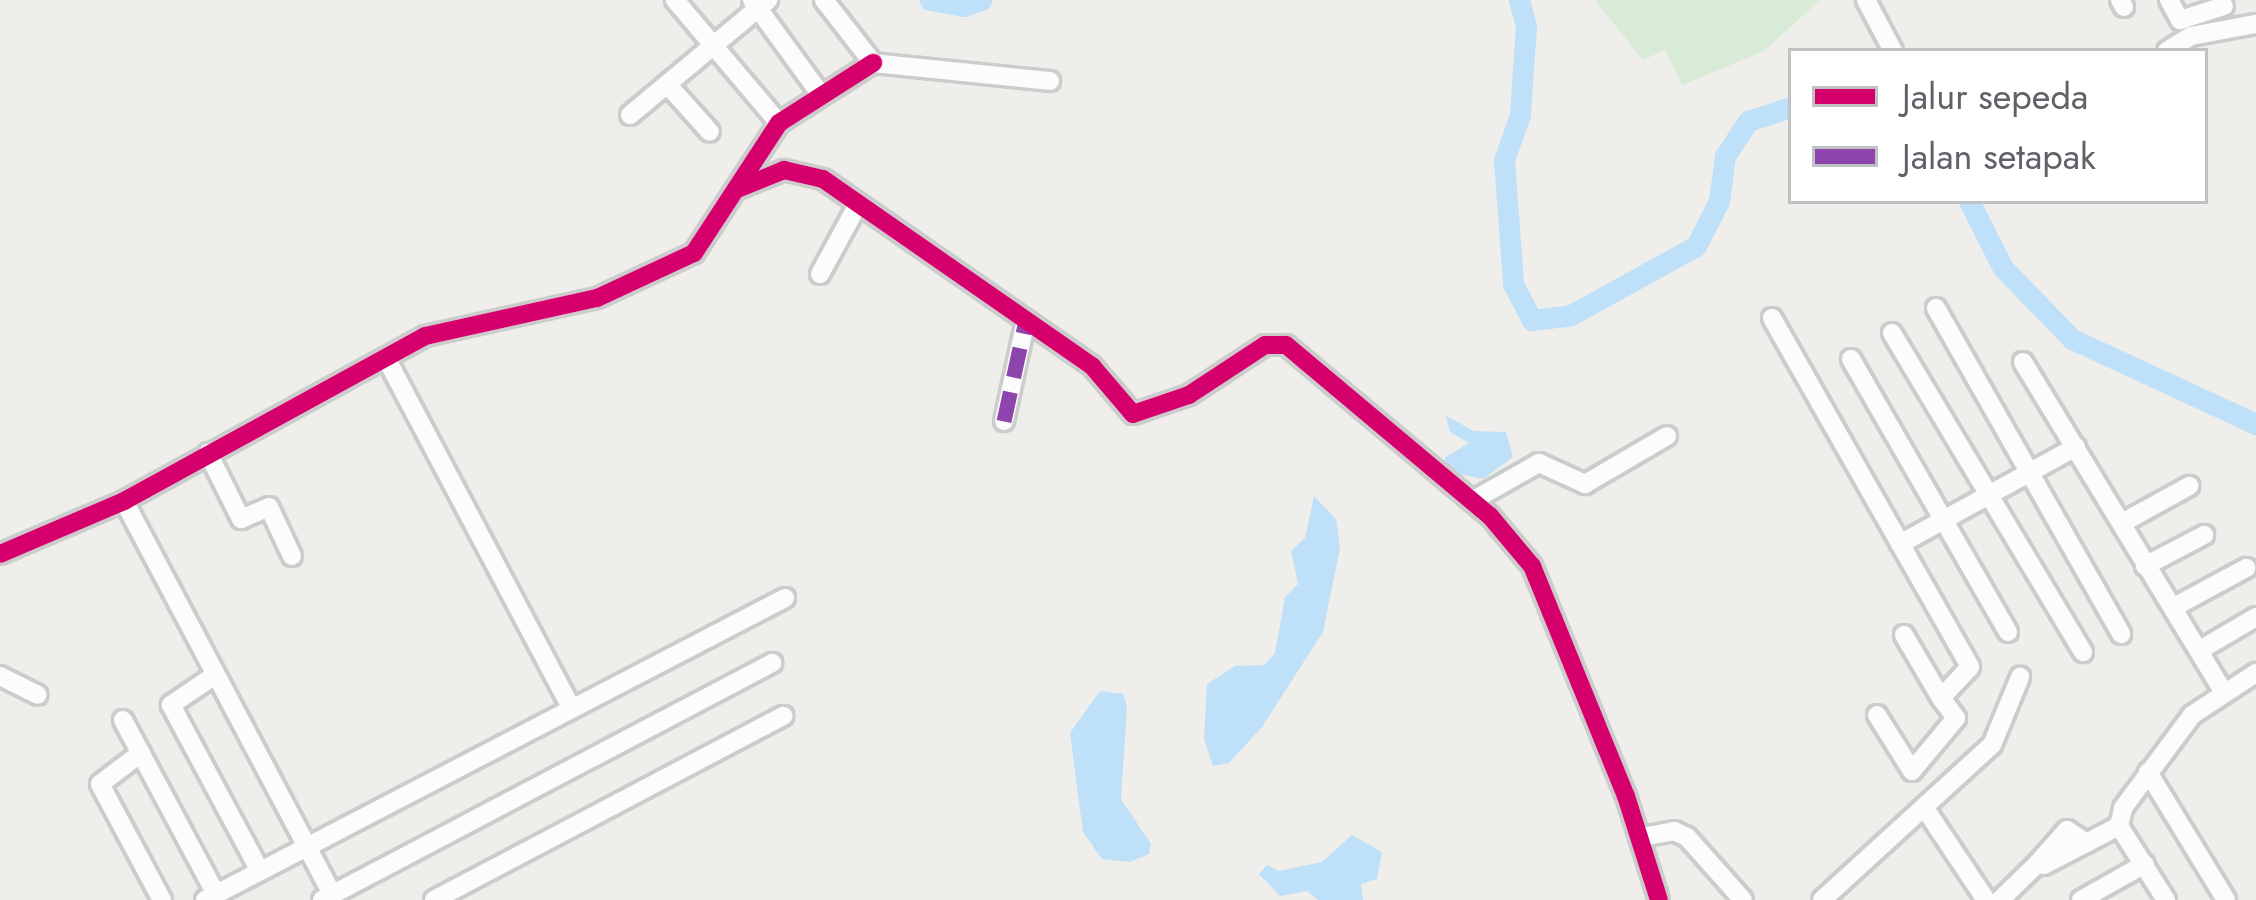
<!DOCTYPE html>
<html>
<head>
<meta charset="utf-8">
<style>
	body { margin:0 }
	#map { position:relative; width:2256px; height:900px; overflow:hidden; background:#efeeea; font-family:Jost,sans-serif }
	div>[style] { position:absolute }
	[style*='--x'] { left:calc(var(--x)*1px); top:calc(var(--y)*1px); width:calc(var(--w)*1px); rotate:calc(var(--a)*1deg) }
	.green>* { inset:0; background:#d8ebd6 }
	.water>* { inset:0; background:#bfe0f9 }
	.river>* { height:21px; margin:-10.5px; padding:0 10.5px; transform-origin:10.5px; border-radius:10.5px; background:#bfe0f9 }
	.roads { filter:drop-shadow(3px 0 #cbcccc) drop-shadow(-3px 0 #cbcccc) drop-shadow(0 3px #cbcccc) drop-shadow(0 -3px #cbcccc) }
	.minor>* { height:18px; margin:-9px; padding:0 9px; transform-origin:9px; border-radius:9px; background:#fdfcfc }
	.quiet>* { height:15px; margin-top:-7.5px; transform-origin:0; background:repeating-linear-gradient(90deg,#8e44ad 0 30px,transparent 0 45px) }
	.cycleway>* { height:18px; margin:-9px; padding:0 9px; transform-origin:9px; border-radius:9px; background:#d6006c }
	span { translate:-50% -50%; white-space:nowrap; text-align:center; line-height:1.15; -webkit-text-stroke:9px #fff; paint-order:stroke }
	.legend { position:absolute; left:1788px; top:48px; width:420px; height:156px; box-sizing:border-box; background:#fff; border:3px solid #bfc1c3; margin:0; padding:15px 21px; list-style:none; font-size:36px; color:#5f6368 }
	.legend li { display:flex; align-items:center; gap:24px; height:60px }
	.legend b { width:60px; border:3px solid #bfc1c3 }
</style>
</head>
<body>
<div id="map">
	<div class="green">
		<i style="clip-path:polygon(1595px 0,1820px 0,1764px 51px,1682px 85px,1665px 50px,1643px 60px)"></i>
	</div>
	<div class="water">
		<i style="clip-path:polygon(1446px 416px,1474px 431px,1506px 432px,1513px 457px,1483px 479px,1450px 472px,1444px 458px,1469px 443px,1450px 432px)"></i>
		<i style="clip-path:polygon(1314px 496px,1336px 519px,1340px 548px,1323px 632px,1262px 727px,1229px 763px,1213px 766px,1204px 739px,1207px 684px,1235px 666px,1264px 665px,1275px 653px,1285px 597px,1298px 584px,1291px 551px,1305px 538px)"></i>
		<i style="clip-path:polygon(1100px 691px,1123px 694px,1127px 707px,1121px 799px,1151px 844px,1149px 854px,1130px 862px,1102px 859px,1083px 832px,1070px 733px)"></i>
		<i style="clip-path:polygon(1352px 835px,1382px 852px,1377px 879px,1361px 884px,1363px 900px,1318px 900px,1307px 891px,1280px 896px,1259px 874px,1267px 865px,1279px 871px,1322px 862px)"></i>
	</div>
	<div class="river">
		<i style="--x:930;--y:0;--w:34;--a:10"></i>
		<i style="--x:963;--y:6;--w:19;--a:-18"></i>
		<i style="--x:1519;--y:0;--w:27;--a:75"></i>
		<i style="--x:1526;--y:26;--w:89;--a:93.9"></i>
		<i style="--x:1520;--y:115;--w:48;--a:109.6"></i>
		<i style="--x:1504;--y:160;--w:124;--a:85.8"></i>
		<i style="--x:1513;--y:284;--w:41;--a:62.2"></i>
		<i style="--x:1532;--y:320;--w:39;--a:-7"></i>
		<i style="--x:1571;--y:315;--w:143;--a:-28.9"></i>
		<i style="--x:1696;--y:246;--w:51;--a:-62.9"></i>
		<i style="--x:1719;--y:201;--w:45;--a:-82.4"></i>
		<i style="--x:1725;--y:156;--w:42;--a:-56.7"></i>
		<i style="--x:1748;--y:121;--w:45;--a:-18"></i>
		<i style="--x:1969;--y:201;--w:75;--a:63.1"></i>
		<i style="--x:2003;--y:268;--w:99;--a:45.8"></i>
		<i style="--x:2072;--y:339;--w:203;--a:24.8"></i>
	</div>
	<div class="roads">
		<div class="minor">
			<i style="--x:675;--y:0;--w:161;--a:49.8"></i>
			<i style="--x:752;--y:0;--w:117;--a:54"></i>
			<i style="--x:824;--y:0;--w:80;--a:52.1"></i>
			<i style="--x:873;--y:63;--w:178;--a:5.8"></i>
			<i style="--x:1866;--y:0;--w:58;--a:62.1"></i>
			<i style="--x:2120;--y:0;--w:8;--a:60"></i>
			<i style="--x:2169;--y:0;--w:23;--a:61"></i>
			<i style="--x:2180;--y:20;--w:46;--a:-17.7"></i>
			<i style="--x:2167;--y:51;--w:28;--a:-32"></i>
			<i style="--x:2191;--y:36;--w:66;--a:-10.5"></i>
			<i style="--x:667;--y:84;--w:64;--a:48.1"></i>
			<i style="--x:630;--y:115;--w:180;--a:-39.8"></i>
			<i style="--x:740;--y:188;--w:48;--a:-22.2"></i>
			<i style="--x:784;--y:170;--w:40;--a:13"></i>
			<i style="--x:823;--y:179;--w:328;--a:34.8"></i>
			<i style="--x:1092;--y:366;--w:63;--a:49.5"></i>
			<i style="--x:1133;--y:414;--w:59;--a:-18.7"></i>
			<i style="--x:1189;--y:395;--w:91;--a:-33.3"></i>
			<i style="--x:1265;--y:345;--w:21;--a:0"></i>
			<i style="--x:1286;--y:345;--w:266;--a:40"></i>
			<i style="--x:1490;--y:516;--w:65;--a:50"></i>
			<i style="--x:1532;--y:566;--w:248;--a:67.8"></i>
			<i style="--x:1626;--y:796;--w:109;--a:72.4"></i>
			<i style="--x:820;--y:274;--w:77;--a:-61.4"></i>
			<i style="--x:1936;--y:308;--w:375;--a:60.4"></i>
			<i style="--x:1772;--y:318;--w:401;--a:60.4"></i>
			<i style="--x:1970;--y:667;--w:42;--a:133.1"></i>
			<i style="--x:1941;--y:698;--w:25;--a:53"></i>
			<i style="--x:1956;--y:718;--w:69;--a:129.7"></i>
			<i style="--x:1912;--y:771;--w:66;--a:-122"></i>
			<i style="--x:1892;--y:333;--w:372;--a:59.1"></i>
			<i style="--x:386;--y:358;--w:397;--a:62.1"></i>
			<i style="--x:1851;--y:359;--w:315;--a:60.1"></i>
			<i style="--x:2023;--y:362;--w:386;--a:58.7"></i>
			<i style="--x:1004;--y:421;--w:98;--a:-77.7"></i>
			<i style="--x:208;--y:453;--w:74;--a:63.4"></i>
			<i style="--x:241;--y:519;--w:30;--a:-23"></i>
			<i style="--x:269;--y:507;--w:54;--a:64.9"></i>
			<i style="--x:124;--y:501;--w:445;--a:62.1"></i>
			<i style="--x:1472;--y:501;--w:77;--a:-29.6"></i>
			<i style="--x:1539;--y:463;--w:51;--a:24.5"></i>
			<i style="--x:1585;--y:484;--w:95;--a:-30.3"></i>
			<i style="--x:2122;--y:523;--w:77;--a:-28.9"></i>
			<i style="--x:1900;--y:544;--w:201;--a:-28.9"></i>
			<i style="--x:0;--y:554;--w:135;--a:-23.1"></i>
			<i style="--x:124;--y:501;--w:343;--a:-28.7"></i>
			<i style="--x:425;--y:336;--w:176;--a:-12.5"></i>
			<i style="--x:597;--y:298;--w:107;--a:-24.9"></i>
			<i style="--x:694;--y:253;--w:155;--a:-56.8"></i>
			<i style="--x:779;--y:123;--w:112;--a:-32.6"></i>
			<i style="--x:2145;--y:566;--w:67;--a:-27.7"></i>
			<i style="--x:2176;--y:606;--w:80;--a:-28.5"></i>
			<i style="--x:1904;--y:635;--w:73;--a:59.6"></i>
			<i style="--x:2200;--y:650;--w:65;--a:-30.5"></i>
			<i style="--x:0;--y:676;--w:42;--a:26.6"></i>
			<i style="--x:212;--y:677;--w:50;--a:145.7"></i>
			<i style="--x:171;--y:705;--w:188;--a:61.8"></i>
			<i style="--x:123;--y:720;--w:197;--a:61.9"></i>
			<i style="--x:141;--y:753;--w:51;--a:142.9"></i>
			<i style="--x:100;--y:784;--w:132;--a:61.9"></i>
			<i style="--x:2148;--y:772;--w:150;--a:58.6"></i>
			<i style="--x:1924;--y:807;--w:112;--a:56.3"></i>
			<i style="--x:1641;--y:837;--w:34;--a:-10"></i>
			<i style="--x:1674;--y:831;--w:14;--a:25"></i>
			<i style="--x:1687;--y:837;--w:84;--a:48.4"></i>
			<i style="--x:2087;--y:843;--w:24;--a:-147"></i>
			<i style="--x:2067;--y:830;--w:44;--a:131.3"></i>
			<i style="--x:2038;--y:863;--w:6;--a:18"></i>
			<i style="--x:2044;--y:865;--w:85;--a:-27.5"></i>
			<i style="--x:205;--y:900;--w:654;--a:-27.51"></i>
			<i style="--x:322;--y:900;--w:509;--a:-27.77"></i>
			<i style="--x:434;--y:900;--w:395;--a:-27.8"></i>
			<i style="--x:1822;--y:900;--w:230;--a:-42.4"></i>
			<i style="--x:1992;--y:745;--w:74;--a:-67.6"></i>
			<i style="--x:2000;--y:900;--w:53;--a:-44.2"></i>
			<i style="--x:2081;--y:900;--w:73;--a:-29.4"></i>
			<i style="--x:2166;--y:900;--w:88;--a:-122.4"></i>
			<i style="--x:2119;--y:826;--w:18;--a:-77"></i>
			<i style="--x:2123;--y:808;--w:116;--a:-53.4"></i>
			<i style="--x:2192;--y:715;--w:77;--a:-33.3"></i>
		</div>
	</div>
	<div class="quiet">
		<i style="--x:1004;--y:421;--w:98;--a:-77.7"></i>
	</div>
	<div class="cycleway">
		<i style="--x:740;--y:188;--w:48;--a:-22.2"></i>
		<i style="--x:784;--y:170;--w:40;--a:13"></i>
		<i style="--x:823;--y:179;--w:328;--a:34.8"></i>
		<i style="--x:1092;--y:366;--w:63;--a:49.5"></i>
		<i style="--x:1133;--y:414;--w:59;--a:-18.7"></i>
		<i style="--x:1189;--y:395;--w:91;--a:-33.3"></i>
		<i style="--x:1265;--y:345;--w:21;--a:0"></i>
		<i style="--x:1286;--y:345;--w:266;--a:40"></i>
		<i style="--x:1490;--y:516;--w:65;--a:50"></i>
		<i style="--x:1532;--y:566;--w:248;--a:67.8"></i>
		<i style="--x:1626;--y:796;--w:109;--a:72.4"></i>
		<i style="--x:0;--y:554;--w:135;--a:-23.1"></i>
		<i style="--x:124;--y:501;--w:343;--a:-28.7"></i>
		<i style="--x:425;--y:336;--w:176;--a:-12.5"></i>
		<i style="--x:597;--y:298;--w:107;--a:-24.9"></i>
		<i style="--x:694;--y:253;--w:155;--a:-56.8"></i>
		<i style="--x:779;--y:123;--w:112;--a:-32.6"></i>
	</div>
	<ul class="legend">
	<li><b style="height:15px;background:#d6006c"></b>Jalur sepeda</li>
	<li><b style="height:15px;background:#8e44ad"></b>Jalan setapak</li>
	</ul>
</div>
</body>
</html>
